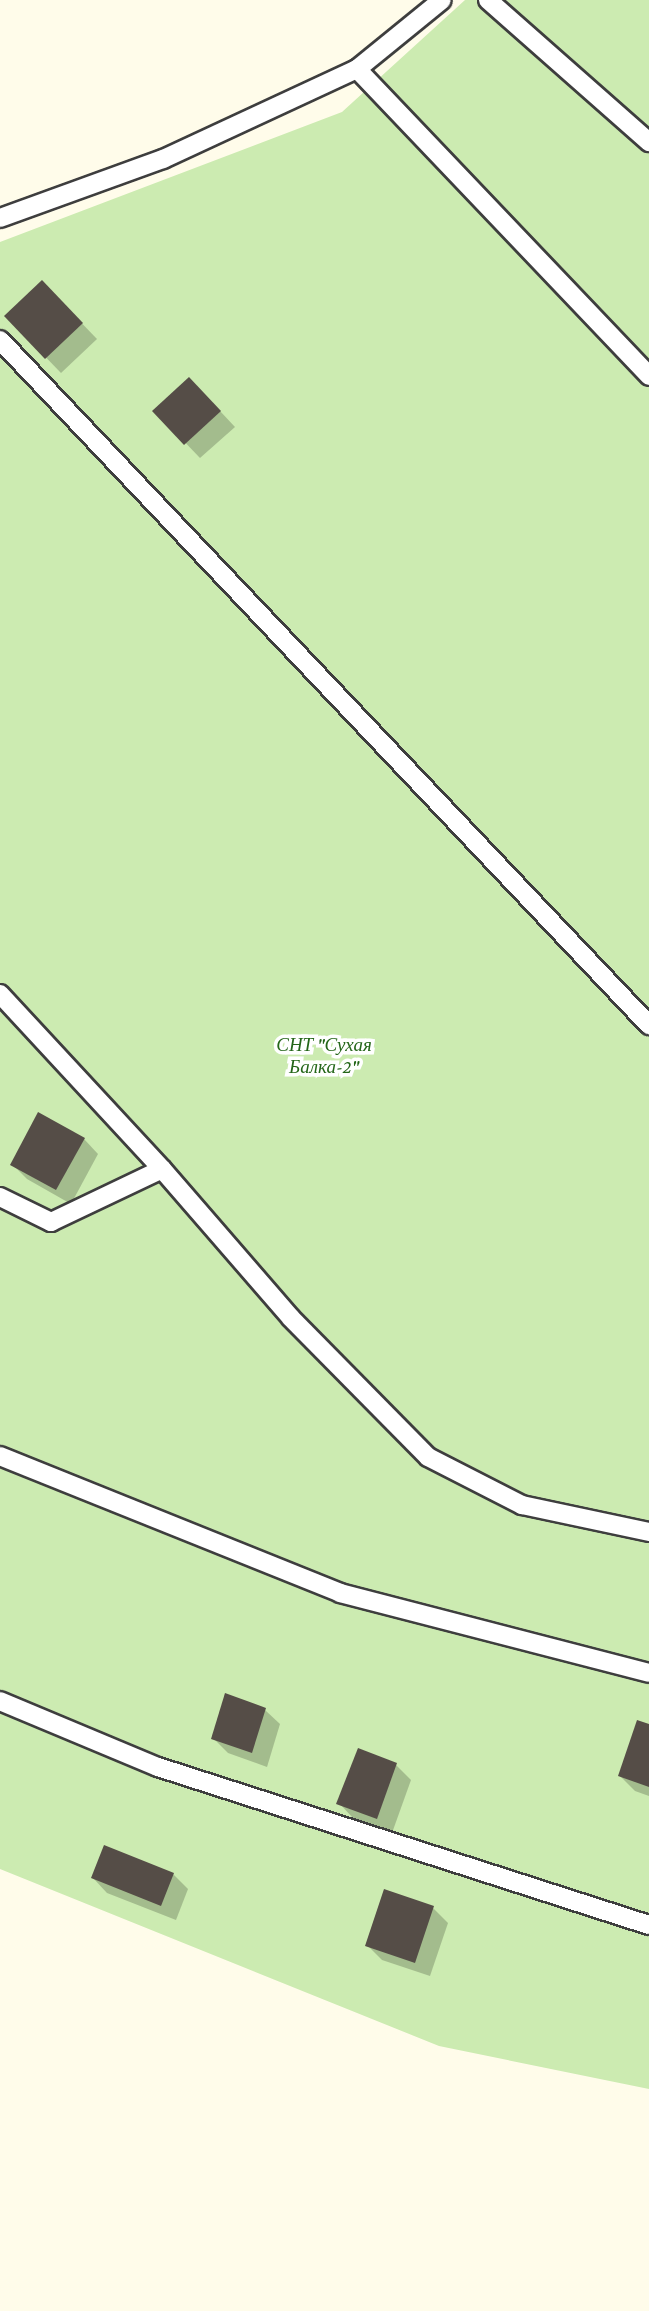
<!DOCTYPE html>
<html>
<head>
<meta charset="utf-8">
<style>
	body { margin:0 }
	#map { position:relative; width:649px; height:2311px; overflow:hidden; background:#fffcea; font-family:"Crimson Pro",serif }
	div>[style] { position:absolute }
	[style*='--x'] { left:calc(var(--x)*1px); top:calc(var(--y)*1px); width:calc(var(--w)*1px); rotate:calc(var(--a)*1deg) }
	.green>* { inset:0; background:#ccebb1 }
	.shadow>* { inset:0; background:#0003 }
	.building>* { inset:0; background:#554d47 }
	.roads { filter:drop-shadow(2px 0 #3e3e3e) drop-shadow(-2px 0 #3e3e3e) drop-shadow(0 2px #3e3e3e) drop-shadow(0 -2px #3e3e3e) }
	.service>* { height:18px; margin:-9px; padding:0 9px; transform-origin:9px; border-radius:9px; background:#fff }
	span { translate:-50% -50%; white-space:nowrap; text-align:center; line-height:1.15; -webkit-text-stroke:7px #fff; paint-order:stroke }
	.park-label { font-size:19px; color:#246619; font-style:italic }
</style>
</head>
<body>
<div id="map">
	<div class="green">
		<i style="clip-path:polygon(465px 0,649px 0,649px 2089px,439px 2046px,0 1869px,0 242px,342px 112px)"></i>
	</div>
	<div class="shadow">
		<i style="clip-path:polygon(42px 282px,97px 339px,61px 373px,6px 316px)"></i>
		<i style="clip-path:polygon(204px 394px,235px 427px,200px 458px,155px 411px)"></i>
		<i style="clip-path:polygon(84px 1139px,98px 1154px,71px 1204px,27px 1179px,12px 1164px)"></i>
		<i style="clip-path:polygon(265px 1710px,280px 1724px,267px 1767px,228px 1753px,213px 1738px)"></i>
		<i style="clip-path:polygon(649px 1726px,649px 1796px,635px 1791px,620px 1776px)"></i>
		<i style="clip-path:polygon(359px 1750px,396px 1765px,411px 1780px,392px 1833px,353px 1818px,339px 1803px)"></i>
		<i style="clip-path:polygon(173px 1874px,188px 1889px,176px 1920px,107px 1893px,93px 1878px)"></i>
		<i style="clip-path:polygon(433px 1908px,448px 1923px,430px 1976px,382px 1960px,367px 1945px)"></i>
	</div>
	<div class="building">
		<i style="clip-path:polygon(42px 280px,83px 323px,45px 359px,4px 316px)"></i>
		<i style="clip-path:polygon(189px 377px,221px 411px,184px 445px,152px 411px)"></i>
		<i style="clip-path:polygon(38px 1112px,85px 1138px,56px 1190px,10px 1165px)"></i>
		<i style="clip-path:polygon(225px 1693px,266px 1708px,252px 1753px,211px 1739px)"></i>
		<i style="clip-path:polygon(637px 1720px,649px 1724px,649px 1787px,618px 1776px)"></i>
		<i style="clip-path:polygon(358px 1748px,397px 1763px,377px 1819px,336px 1804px)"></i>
		<i style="clip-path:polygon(104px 1845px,174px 1873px,161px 1906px,91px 1878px)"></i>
		<i style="clip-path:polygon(384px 1889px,434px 1906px,415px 1963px,365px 1946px)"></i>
	</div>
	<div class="roads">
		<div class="service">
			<i style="--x:488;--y:0;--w:215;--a:41.4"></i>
			<i style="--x:357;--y:69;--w:424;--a:46.4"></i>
			<i style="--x:0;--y:218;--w:173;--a:-19.9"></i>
			<i style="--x:163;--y:159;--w:214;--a:-24.9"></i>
			<i style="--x:357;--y:69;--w:109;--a:-39.1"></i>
			<i style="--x:0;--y:340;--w:944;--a:46.55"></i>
			<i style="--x:0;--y:994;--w:238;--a:47.2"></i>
			<i style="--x:162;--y:1169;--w:197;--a:49.1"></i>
			<i style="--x:291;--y:1318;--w:195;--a:45.4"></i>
			<i style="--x:428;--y:1457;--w:106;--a:27.1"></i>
			<i style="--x:522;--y:1505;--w:130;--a:12"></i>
			<i style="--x:0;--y:1197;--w:57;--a:26.1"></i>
			<i style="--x:51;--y:1222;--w:123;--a:-25.5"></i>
			<i style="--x:0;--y:1456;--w:367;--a:21.9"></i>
			<i style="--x:340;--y:1593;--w:319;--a:14.5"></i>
			<i style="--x:0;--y:1701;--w:171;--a:22.7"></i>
			<i style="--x:158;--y:1767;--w:516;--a:17.84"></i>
		</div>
	</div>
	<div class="park-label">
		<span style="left:324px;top:1056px">СНТ "Сухая<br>Балка-2"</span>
	</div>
</div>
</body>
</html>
